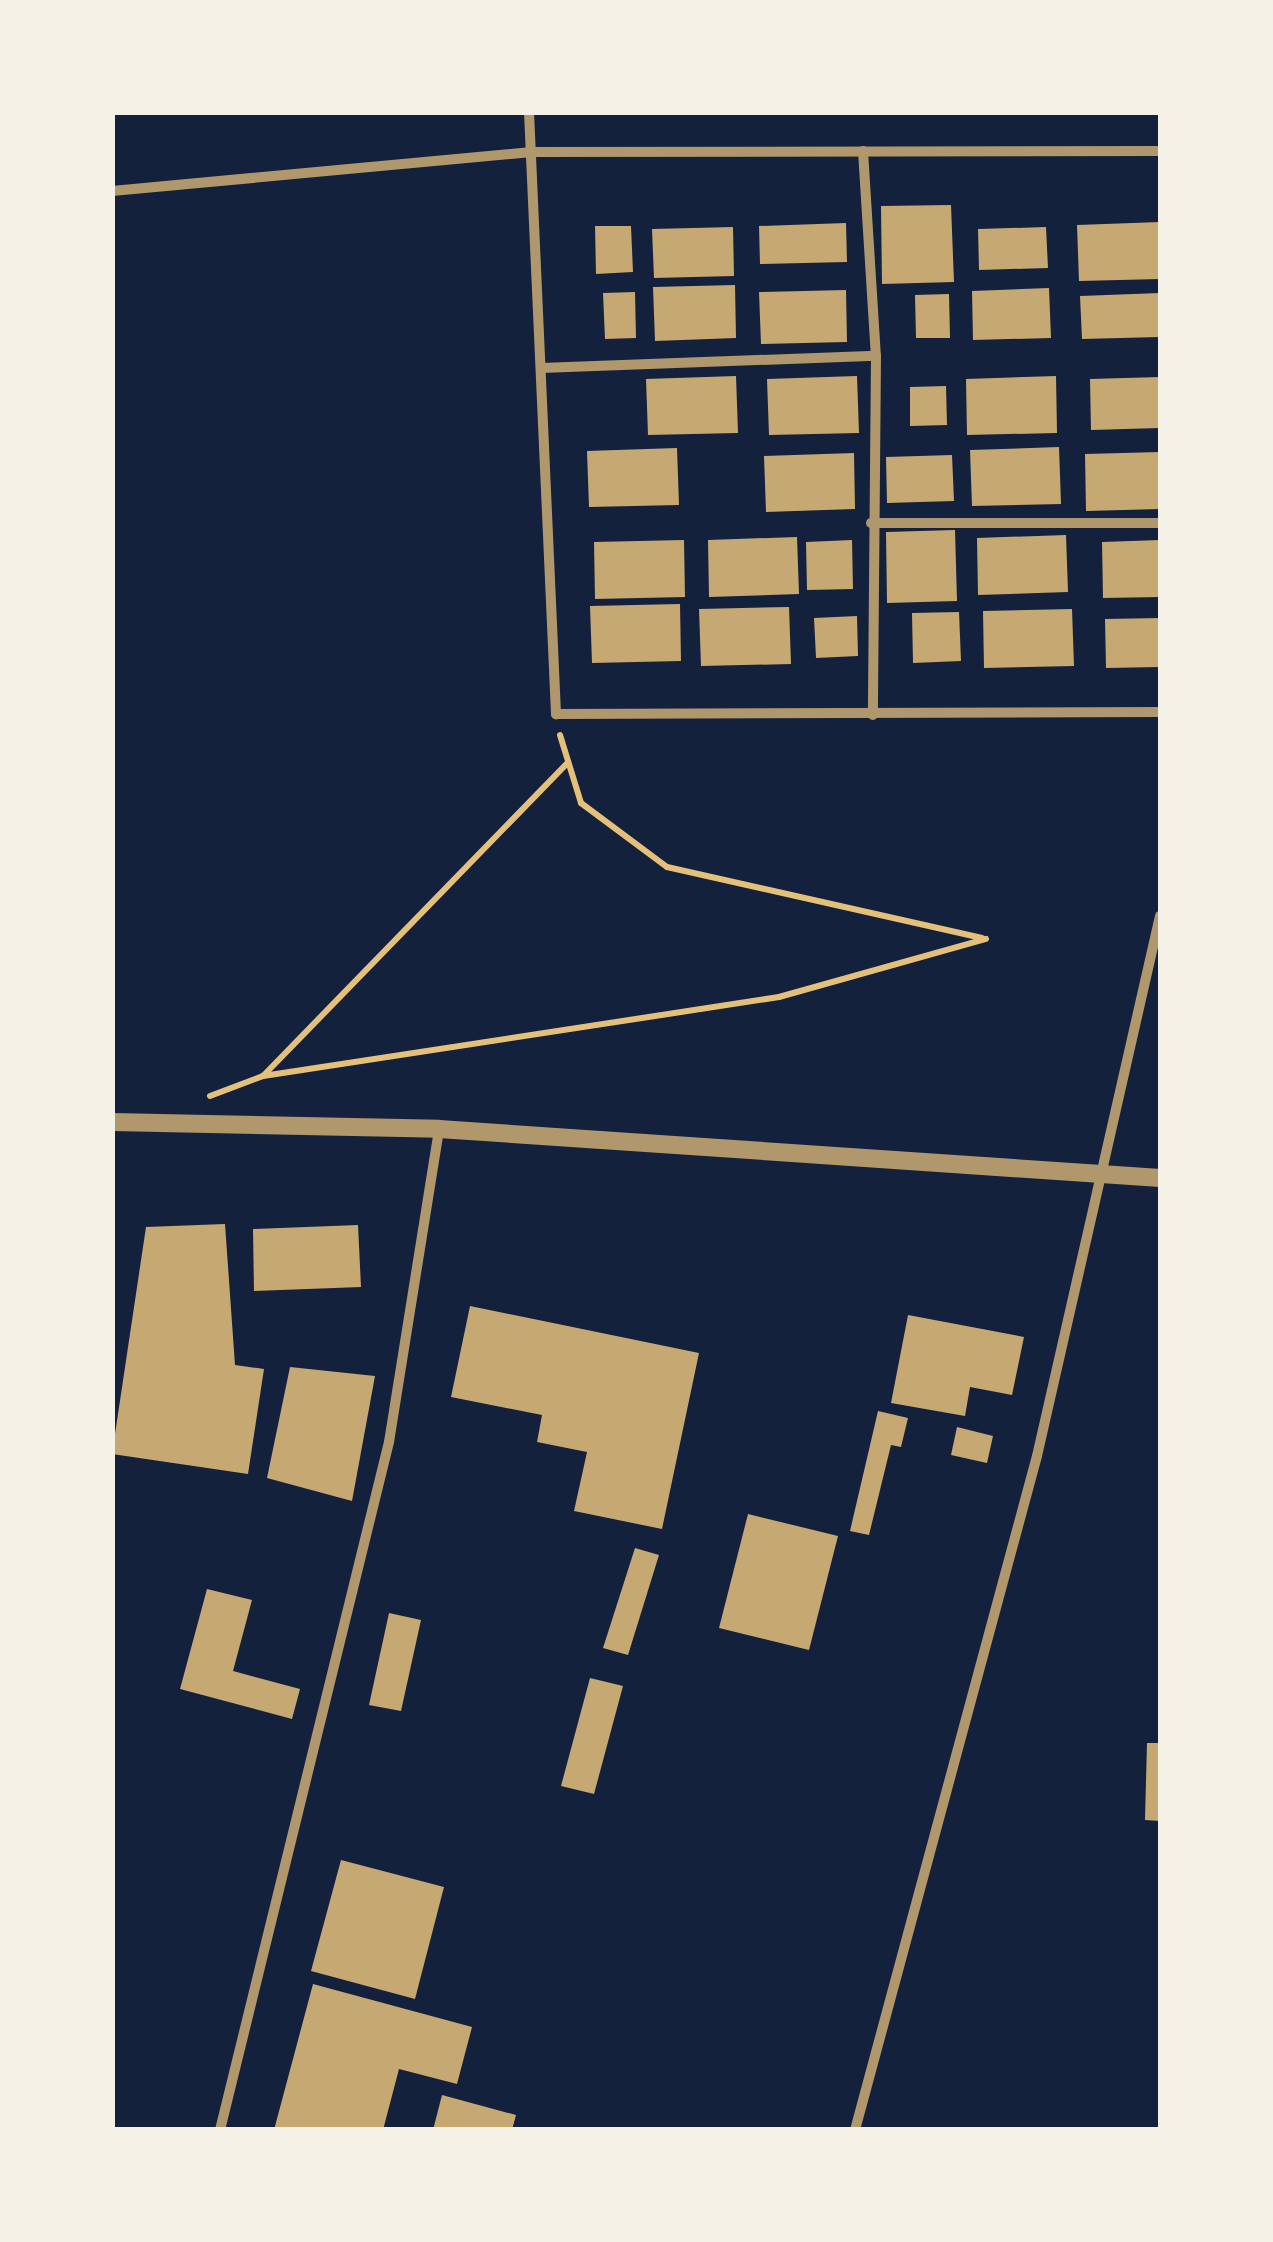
<!DOCTYPE html>
<html>
<head>
<meta charset="utf-8">
<style>
	body { margin:0 }
	#map { position:relative; width:1273px; height:2242px; overflow:hidden; background:#14213d; font-family:Georgia,serif }
	div>[style] { position:absolute }
	[style*='--x'] { left:calc(var(--x)*1px); top:calc(var(--y)*1px); width:calc(var(--w)*1px); rotate:calc(var(--a)*1deg) }
	.building>* { inset:0; background:#c6a872 }
	.path>* { height:6px; margin:-3px; padding:0 3px; transform-origin:3px; border-radius:3px; background:#e5c07b }
	.minor>* { height:10px; margin:-5px; padding:0 5px; transform-origin:5px; border-radius:5px; background:#b1986c }
	.tertiary>* { height:18px; margin:-9px; padding:0 9px; transform-origin:9px; border-radius:9px; background:#b1986c }
	span { translate:-50% -50%; white-space:nowrap; text-align:center; line-height:1.15; -webkit-text-stroke:9px #f6f1e7; paint-order:stroke }
	.frame { position:absolute; inset:0; border:115px solid #f6f1e7; pointer-events:none }
</style>
</head>
<body>
<div id="map">
	<div class="building">
		<i style="clip-path:polygon(951px 205px,954px 282px,882px 284px,881px 206px)"></i>
		<i style="clip-path:polygon(1160px 222px,1160px 279px,1079px 281px,1077px 225px)"></i>
		<i style="clip-path:polygon(846px 223px,847px 262px,760px 264px,759px 226px)"></i>
		<i style="clip-path:polygon(595px 226px,631px 226px,633px 272px,596px 274px)"></i>
		<i style="clip-path:polygon(733px 227px,734px 276px,654px 278px,652px 229px)"></i>
		<i style="clip-path:polygon(1046px 227px,1048px 268px,979px 270px,978px 229px)"></i>
		<i style="clip-path:polygon(735px 285px,736px 338px,655px 341px,653px 287px)"></i>
		<i style="clip-path:polygon(1049px 288px,1051px 338px,973px 340px,972px 291px)"></i>
		<i style="clip-path:polygon(846px 290px,847px 342px,761px 344px,759px 292px)"></i>
		<i style="clip-path:polygon(635px 292px,636px 338px,605px 339px,603px 293px)"></i>
		<i style="clip-path:polygon(1160px 293px,1160px 337px,1082px 339px,1080px 296px)"></i>
		<i style="clip-path:polygon(949px 294px,950px 338px,916px 338px,915px 295px)"></i>
		<i style="clip-path:polygon(736px 376px,738px 433px,648px 435px,646px 379px)"></i>
		<i style="clip-path:polygon(857px 376px,859px 433px,769px 435px,767px 379px)"></i>
		<i style="clip-path:polygon(1056px 376px,1057px 433px,967px 435px,966px 379px)"></i>
		<i style="clip-path:polygon(1160px 377px,1160px 428px,1091px 430px,1090px 379px)"></i>
		<i style="clip-path:polygon(946px 386px,947px 425px,910px 426px,910px 387px)"></i>
		<i style="clip-path:polygon(1059px 447px,1061px 504px,972px 506px,970px 450px)"></i>
		<i style="clip-path:polygon(677px 448px,679px 505px,589px 507px,587px 451px)"></i>
		<i style="clip-path:polygon(1160px 452px,1160px 509px,1086px 511px,1085px 454px)"></i>
		<i style="clip-path:polygon(854px 453px,855px 509px,766px 512px,764px 456px)"></i>
		<i style="clip-path:polygon(952px 455px,954px 501px,887px 503px,886px 457px)"></i>
		<i style="clip-path:polygon(955px 530px,957px 601px,887px 603px,886px 532px)"></i>
		<i style="clip-path:polygon(1066px 535px,1068px 592px,978px 595px,977px 538px)"></i>
		<i style="clip-path:polygon(797px 537px,799px 594px,709px 597px,708px 540px)"></i>
		<i style="clip-path:polygon(684px 540px,685px 597px,595px 599px,594px 542px)"></i>
		<i style="clip-path:polygon(852px 540px,853px 589px,807px 590px,806px 542px)"></i>
		<i style="clip-path:polygon(1160px 540px,1160px 597px,1103px 598px,1102px 542px)"></i>
		<i style="clip-path:polygon(680px 604px,681px 661px,592px 663px,590px 606px)"></i>
		<i style="clip-path:polygon(789px 607px,791px 664px,701px 666px,699px 609px)"></i>
		<i style="clip-path:polygon(1072px 609px,1074px 666px,984px 668px,983px 611px)"></i>
		<i style="clip-path:polygon(959px 612px,961px 661px,913px 663px,912px 613px)"></i>
		<i style="clip-path:polygon(857px 616px,858px 656px,816px 658px,814px 618px)"></i>
		<i style="clip-path:polygon(1160px 618px,1160px 667px,1106px 668px,1105px 619px)"></i>
		<i style="clip-path:polygon(225px 1224px,235px 1365px,264px 1369px,248px 1474px,112px 1454px,146px 1227px)"></i>
		<i style="clip-path:polygon(358px 1225px,361px 1287px,254px 1291px,253px 1229px)"></i>
		<i style="clip-path:polygon(470px 1306px,699px 1353px,662px 1529px,574px 1511px,587px 1452px,537px 1442px,542px 1415px,451px 1397px)"></i>
		<i style="clip-path:polygon(908px 1315px,1024px 1337px,1012px 1395px,970px 1387px,965px 1416px,891px 1403px)"></i>
		<i style="clip-path:polygon(290px 1367px,375px 1376px,352px 1501px,267px 1478px)"></i>
		<i style="clip-path:polygon(878px 1411px,908px 1418px,901px 1447px,891px 1445px,869px 1535px,850px 1531px)"></i>
		<i style="clip-path:polygon(957px 1427px,993px 1436px,987px 1463px,951px 1455px)"></i>
		<i style="clip-path:polygon(748px 1514px,838px 1536px,809px 1650px,719px 1628px)"></i>
		<i style="clip-path:polygon(635px 1548px,659px 1555px,628px 1655px,603px 1648px)"></i>
		<i style="clip-path:polygon(207px 1589px,252px 1600px,233px 1671px,300px 1689px,292px 1719px,180px 1689px)"></i>
		<i style="clip-path:polygon(389px 1613px,421px 1620px,401px 1711px,369px 1705px)"></i>
		<i style="clip-path:polygon(590px 1678px,623px 1686px,594px 1794px,561px 1786px)"></i>
		<i style="clip-path:polygon(1147px 1743px,1160px 1743px,1160px 1821px,1145px 1820px)"></i>
		<i style="clip-path:polygon(341px 1860px,444px 1887px,415px 1999px,311px 1971px)"></i>
		<i style="clip-path:polygon(313px 1984px,472px 2027px,457px 2084px,399px 2069px,383px 2130px,274px 2130px)"></i>
		<i style="clip-path:polygon(442px 2095px,516px 2115px,512px 2130px,433px 2130px)"></i>
	</div>
	<div class="path">
		<i style="--x:560;--y:735;--w:71;--a:72.8"></i>
		<i style="--x:581;--y:803;--w:107;--a:36.7"></i>
		<i style="--x:667;--y:867;--w:323;--a:12.7"></i>
		<i style="--x:264;--y:1075;--w:434;--a:-45.8"></i>
		<i style="--x:210;--y:1096;--w:57;--a:-20.7"></i>
		<i style="--x:263;--y:1076;--w:522;--a:-8.7"></i>
		<i style="--x:779;--y:997;--w:215;--a:-15.7"></i>
	</div>
	<div class="minor">
		<i style="--x:529;--y:112;--w:603;--a:87.43"></i>
		<i style="--x:556;--y:714;--w:604;--a:-0.19"></i>
		<i style="--x:863;--y:151;--w:205;--a:86.4"></i>
		<i style="--x:876;--y:356;--w:359;--a:90.5"></i>
		<i style="--x:112;--y:191;--w:419;--a:-5.3"></i>
		<i style="--x:529;--y:152;--w:631;--a:-0.09"></i>
		<i style="--x:541;--y:368;--w:335;--a:-2.1"></i>
		<i style="--x:871;--y:523;--w:289;--a:0"></i>
		<i style="--x:220;--y:2130;--w:708;--a:-76.2"></i>
		<i style="--x:389;--y:1442;--w:317;--a:-80.9"></i>
		<i style="--x:855;--y:2130;--w:698;--a:-74.89"></i>
		<i style="--x:1037;--y:1456;--w:554;--a:-77.17"></i>
	</div>
	<div class="tertiary">
		<i style="--x:112;--y:1122;--w:327;--a:1.2"></i>
		<i style="--x:439;--y:1129;--w:723;--a:3.89"></i>
	</div>
	<div class="frame"></div>
</div>
</body>
</html>
